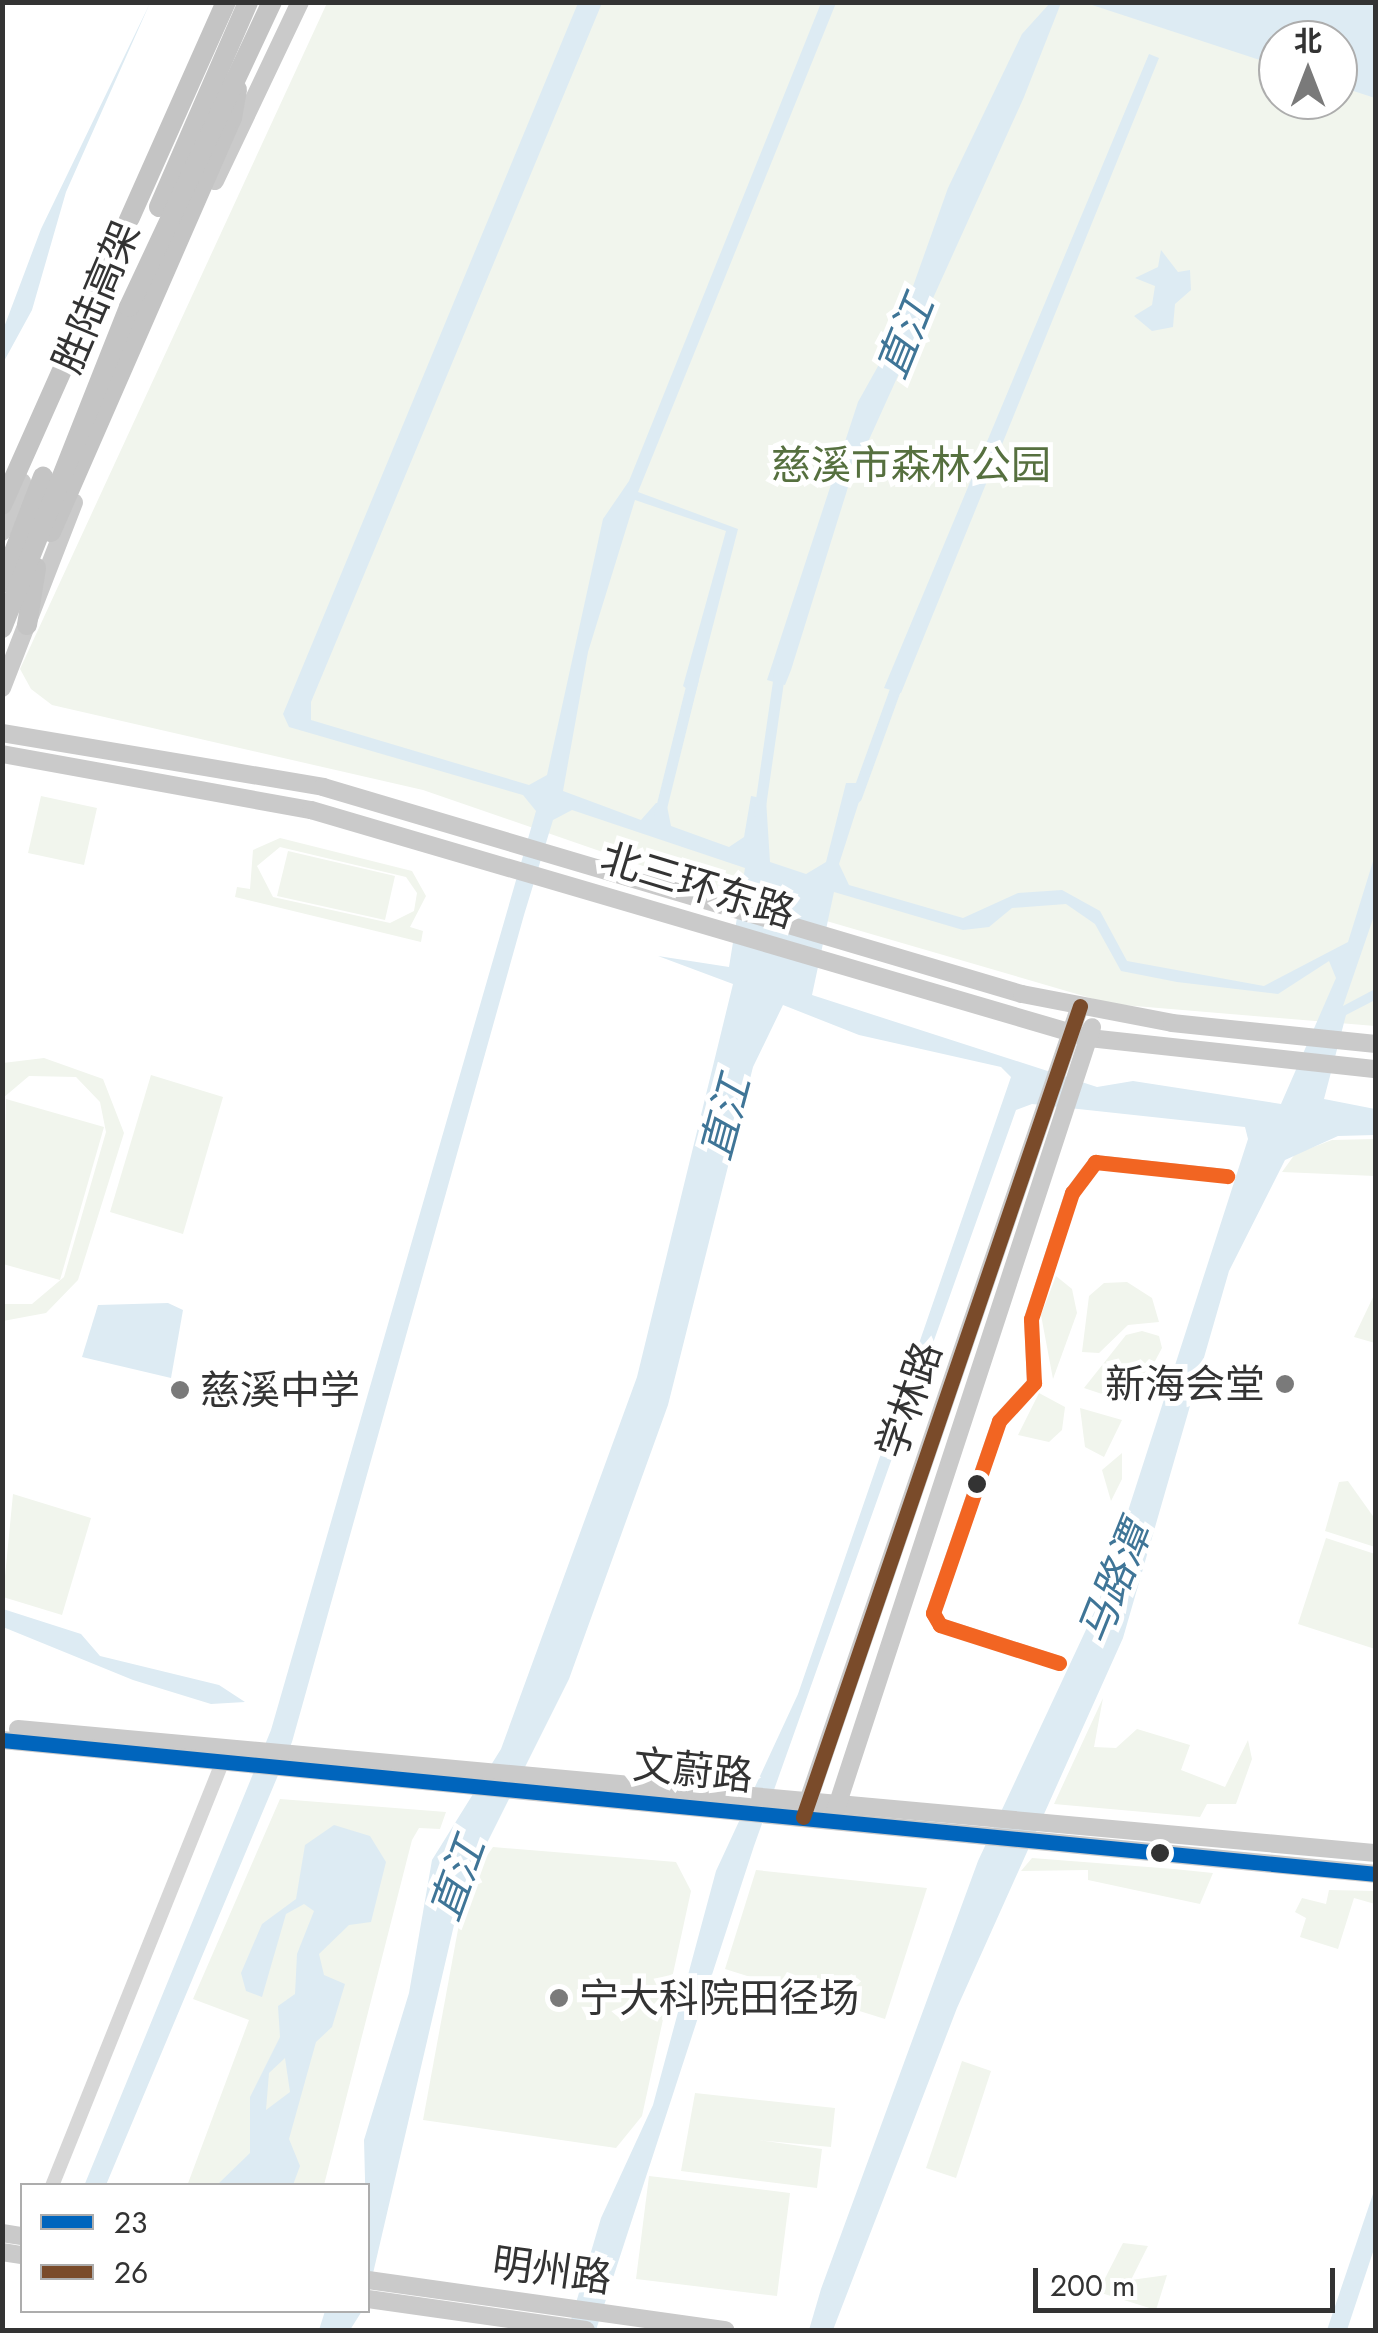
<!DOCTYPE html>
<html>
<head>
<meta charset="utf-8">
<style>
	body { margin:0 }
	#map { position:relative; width:1378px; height:2333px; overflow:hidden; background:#fff; font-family:Jost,"Noto Sans SC",sans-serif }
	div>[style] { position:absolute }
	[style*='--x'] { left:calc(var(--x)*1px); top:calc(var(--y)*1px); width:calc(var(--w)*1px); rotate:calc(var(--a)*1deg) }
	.green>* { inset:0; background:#f1f5ed }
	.water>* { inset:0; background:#ddebf3 }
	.canal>* { height:11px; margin:-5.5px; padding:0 5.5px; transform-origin:5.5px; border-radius:5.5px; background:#ddebf3 }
	.minor>* { height:14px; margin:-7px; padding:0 7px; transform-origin:7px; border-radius:7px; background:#d7d7d7 }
	.major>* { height:18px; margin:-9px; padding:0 9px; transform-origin:9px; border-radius:9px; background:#cacaca }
	.highway>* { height:20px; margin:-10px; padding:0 10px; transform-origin:10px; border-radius:10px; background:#c4c4c4 }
	.bus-1>* { height:15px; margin:-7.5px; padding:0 7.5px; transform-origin:7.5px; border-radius:7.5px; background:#0065bd }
	.bus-2>* { height:15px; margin:-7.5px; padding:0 7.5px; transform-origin:7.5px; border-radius:7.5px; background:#7a4b2a }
	.bus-3>* { height:15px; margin:-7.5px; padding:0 7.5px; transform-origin:7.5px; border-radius:7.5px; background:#f26522 }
	.dots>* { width:28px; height:28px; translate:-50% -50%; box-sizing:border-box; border:5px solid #fff; border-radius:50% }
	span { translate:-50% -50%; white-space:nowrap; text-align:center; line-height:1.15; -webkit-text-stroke:10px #fff; paint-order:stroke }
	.street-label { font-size:40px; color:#333 }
	.park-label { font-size:40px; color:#56703f }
	.poi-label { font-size:40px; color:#333 }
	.right { translate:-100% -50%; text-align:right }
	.left { translate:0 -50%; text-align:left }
	.water-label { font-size:42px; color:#3f7597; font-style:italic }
	.frame { position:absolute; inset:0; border:5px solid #333; pointer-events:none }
	.legend { position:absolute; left:20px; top:2183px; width:350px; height:130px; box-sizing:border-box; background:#fff; border:2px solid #adadad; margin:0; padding:12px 18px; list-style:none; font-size:30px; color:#333 }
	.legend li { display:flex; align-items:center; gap:20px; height:50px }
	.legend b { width:50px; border:2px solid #adadad }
	.north { position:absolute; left:1258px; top:20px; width:100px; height:100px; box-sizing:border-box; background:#fff; border:2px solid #adadad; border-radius:50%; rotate:0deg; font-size:28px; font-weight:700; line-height:40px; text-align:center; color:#333 }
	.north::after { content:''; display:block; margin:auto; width:35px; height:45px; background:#7a7a7a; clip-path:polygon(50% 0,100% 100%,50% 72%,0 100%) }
	.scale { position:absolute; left:1033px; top:2268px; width:302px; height:45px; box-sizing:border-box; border:5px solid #333; border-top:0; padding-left:12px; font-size:30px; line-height:35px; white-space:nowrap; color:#333; -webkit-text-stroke:8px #fff; paint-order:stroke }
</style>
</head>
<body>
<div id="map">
	<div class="green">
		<i style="clip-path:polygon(evenodd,327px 3px,1375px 3px,1375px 1026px,1111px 1004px,669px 875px,423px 790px,52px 705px,31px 689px,20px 669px,327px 3px,1278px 40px,1338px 40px,1338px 100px,1278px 100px,1278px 40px)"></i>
		<i style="clip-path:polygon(41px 796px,97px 808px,84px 865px,28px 853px)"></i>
		<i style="clip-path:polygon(evenodd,280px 838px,412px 871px,426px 896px,410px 927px,423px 931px,421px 942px,235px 897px,237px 887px,250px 889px,253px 850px,280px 838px,280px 847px,406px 877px,417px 893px,414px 911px,390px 923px,273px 897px,257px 866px,280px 847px)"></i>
		<i style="clip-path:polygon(288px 851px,395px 876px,385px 920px,277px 896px)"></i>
		<i style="clip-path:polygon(44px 1058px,103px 1079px,124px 1133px,78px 1280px,46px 1313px,3px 1321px,3px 1304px,32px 1304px,64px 1277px,106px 1132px,100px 1102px,76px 1077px,29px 1076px,3px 1098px,3px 1063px)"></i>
		<i style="clip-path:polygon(151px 1075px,223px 1097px,183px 1234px,110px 1212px)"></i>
		<i style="clip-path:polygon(6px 1099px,104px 1127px,60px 1280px,3px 1264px)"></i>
		<i style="clip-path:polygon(1375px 1139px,1375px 1176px,1282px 1172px,1295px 1154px,1332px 1140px)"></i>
		<i style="clip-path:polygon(1056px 1276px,1072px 1289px,1077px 1313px,1053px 1379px,1041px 1315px)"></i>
		<i style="clip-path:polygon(1127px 1282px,1152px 1298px,1159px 1322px,1128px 1325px,1099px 1353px,1082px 1352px,1089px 1296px,1104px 1283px)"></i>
		<i style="clip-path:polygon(1375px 1293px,1376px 1293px,1375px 1343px,1354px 1337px)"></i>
		<i style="clip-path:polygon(1142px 1331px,1159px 1336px,1162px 1348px,1132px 1404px,1084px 1388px,1126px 1335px)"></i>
		<i style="clip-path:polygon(1039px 1393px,1065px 1407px,1062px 1430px,1049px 1442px,1018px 1435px)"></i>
		<i style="clip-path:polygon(1080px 1408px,1122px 1420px,1104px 1457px,1085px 1447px)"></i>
		<i style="clip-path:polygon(1122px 1453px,1122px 1479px,1111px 1501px,1102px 1470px)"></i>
		<i style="clip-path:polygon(1348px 1481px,1375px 1519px,1375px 1547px,1325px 1531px,1339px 1482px)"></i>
		<i style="clip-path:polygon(13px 1494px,91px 1518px,62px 1615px,3px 1597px)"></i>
		<i style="clip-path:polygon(1326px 1538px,1375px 1554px,1375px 1649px,1298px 1624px)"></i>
		<i style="clip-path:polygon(1103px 1698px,1094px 1747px,1116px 1748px,1137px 1729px,1190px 1745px,1181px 1770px,1225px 1787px,1248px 1740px,1252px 1759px,1236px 1804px,1207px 1804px,1200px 1817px,1054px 1804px)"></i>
		<i style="clip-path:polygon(280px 1799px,446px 1812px,440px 1829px,419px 1828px,412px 1840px,324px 2185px,187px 2186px,249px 2020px,193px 1999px)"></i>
		<i style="clip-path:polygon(493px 1847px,676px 1862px,691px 1891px,642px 2116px,616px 2148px,423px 2120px,466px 1886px)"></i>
		<i style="clip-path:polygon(1032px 1858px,1174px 1869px,1213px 1873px,1200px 1904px,1088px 1880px,1088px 1870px,1021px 1871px)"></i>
		<i style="clip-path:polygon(756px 1870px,927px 1888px,885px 2019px,725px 1969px)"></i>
		<i style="clip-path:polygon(1329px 1890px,1375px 1891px,1375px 1904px,1354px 1898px,1338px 1949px,1300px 1937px,1306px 1918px,1295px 1912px,1302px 1898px,1326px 1904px)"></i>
		<i style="clip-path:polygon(962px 2061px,991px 2071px,956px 2178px,926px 2168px)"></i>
		<i style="clip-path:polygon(695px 2093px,835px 2108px,831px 2147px,758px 2140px,822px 2149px,817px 2188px,681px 2171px)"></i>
		<i style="clip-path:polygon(649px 2176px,790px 2193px,777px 2296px,636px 2279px)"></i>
		<i style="clip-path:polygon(1123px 2243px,1148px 2246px,1131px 2280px,1167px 2275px,1156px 2310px,1098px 2292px)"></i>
	</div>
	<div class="water">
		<i style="clip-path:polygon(150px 3px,66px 192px,32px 310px,3px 363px,3px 330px,41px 229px)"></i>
		<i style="clip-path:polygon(evenodd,578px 3px,602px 3px,311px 702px,311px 720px,529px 785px,547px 775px,603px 519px,629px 481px,821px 3px,836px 3px,638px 492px,738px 529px,695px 695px,683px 686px,726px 531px,635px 500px,588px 652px,563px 791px,641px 820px,656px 803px,667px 806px,671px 826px,729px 847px,744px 837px,751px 796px,766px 799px,770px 862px,806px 874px,826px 862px,846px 783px,865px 783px,839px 864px,849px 885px,963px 918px,1018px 893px,1062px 890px,1100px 911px,1127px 961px,1264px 986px,1348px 942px,1375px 855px,1375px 913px,1343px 1006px,1375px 989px,1375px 1000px,1346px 1015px,1324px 1099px,1375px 1109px,1375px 1135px,1338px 1136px,1285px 1160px,1229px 1271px,1123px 1638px,957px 2008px,833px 2330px,809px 2330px,821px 2289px,978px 1861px,1098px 1604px,1248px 1139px,1245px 1127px,1032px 1104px,1016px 1110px,754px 1846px,596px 2330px,568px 2330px,601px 2218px,653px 2105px,716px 1871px,798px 1694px,1011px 1077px,1001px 1067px,859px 1035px,783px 1005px,753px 1067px,668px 1405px,569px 1679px,461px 1895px,368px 2295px,364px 2140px,409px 1993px,432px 1860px,501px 1749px,637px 1377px,733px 984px,658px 956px,729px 967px,745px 868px,572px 810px,553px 820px,524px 915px,292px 1742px,106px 2185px,84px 2186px,271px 1730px,536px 811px,523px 795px,289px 727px,283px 714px,578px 3px,834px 892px,963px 930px,989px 927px,1012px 908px,1066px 904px,1095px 924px,1121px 971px,1177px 982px,1278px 994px,1329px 961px,1336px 978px,1281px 1104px,1133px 1081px,1097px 1087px,812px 995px,834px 892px)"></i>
		<i style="clip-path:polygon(1050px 3px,1061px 3px,1024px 97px,849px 484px,791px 670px,785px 685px,767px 680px,858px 402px,896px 334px,948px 188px,1022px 34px)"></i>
		<i style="clip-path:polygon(1086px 3px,1375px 3px,1375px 98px,1338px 86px,1338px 40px,1278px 40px,1278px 66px)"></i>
		<i style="clip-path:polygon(1149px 54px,1159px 58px,901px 693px,884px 688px)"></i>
		<i style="clip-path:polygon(1161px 250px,1178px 272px,1190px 270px,1191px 290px,1175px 304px,1173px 327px,1152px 331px,1134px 316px,1152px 305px,1155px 286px,1135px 278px,1158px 267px)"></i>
		<i style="clip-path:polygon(168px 1303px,183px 1310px,171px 1378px,82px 1357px,98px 1305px)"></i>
		<i style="clip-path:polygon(3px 1609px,81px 1634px,100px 1656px,219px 1685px,245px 1702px,211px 1704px,133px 1680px,3px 1627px)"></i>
		<i style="clip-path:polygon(evenodd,334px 1825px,370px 1836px,386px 1862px,371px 1922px,349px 1925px,319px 1954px,324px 1975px,345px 1984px,332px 2027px,316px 2042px,289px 2139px,300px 2166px,293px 2185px,217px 2185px,250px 2153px,250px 2097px,280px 2037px,278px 2006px,295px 1994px,297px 1954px,314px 1911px,304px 1904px,286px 1914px,262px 1997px,246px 1991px,241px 1973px,262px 1924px,296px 1899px,305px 1845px,334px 1825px,285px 2058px,290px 2092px,266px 2110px,269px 2073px,285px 2058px)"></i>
		<i style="clip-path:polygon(1375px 2188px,1375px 2246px,1347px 2330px,1327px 2330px)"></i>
		<i style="clip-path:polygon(325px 2311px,325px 2310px,362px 2311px,350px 2330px,319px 2330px)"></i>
	</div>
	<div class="canal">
		<i style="--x:856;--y:797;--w:127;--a:-70.1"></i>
		<i style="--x:759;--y:813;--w:147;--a:-81.8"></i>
		<i style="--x:659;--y:816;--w:141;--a:-76.1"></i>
	</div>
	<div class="minor">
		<i style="--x:1059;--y:1663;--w:125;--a:-162.3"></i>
		<i style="--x:940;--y:1625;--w:14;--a:-120"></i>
		<i style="--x:933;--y:1613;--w:203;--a:-71"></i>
		<i style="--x:999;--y:1421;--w:52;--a:-47.4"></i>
		<i style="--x:1034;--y:1383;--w:64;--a:-92.7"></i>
		<i style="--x:1031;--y:1319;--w:133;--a:-72"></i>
		<i style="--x:1072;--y:1193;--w:39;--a:-53"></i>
		<i style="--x:1095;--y:1162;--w:133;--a:6.1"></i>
		<i style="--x:52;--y:2186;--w:460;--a:-68.1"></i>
	</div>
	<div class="major">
		<i style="--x:215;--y:181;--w:198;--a:-64.6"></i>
		<i style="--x:2;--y:532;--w:54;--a:-68.2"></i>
		<i style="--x:2;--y:688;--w:199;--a:-68.8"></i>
		<i style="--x:2;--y:733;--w:326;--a:9.5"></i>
		<i style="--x:323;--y:787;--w:729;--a:16.5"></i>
		<i style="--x:1022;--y:994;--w:153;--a:10.9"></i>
		<i style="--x:1172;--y:1023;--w:205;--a:5.9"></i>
		<i style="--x:2;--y:754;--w:314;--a:10.3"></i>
		<i style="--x:311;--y:810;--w:811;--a:16.33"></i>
		<i style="--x:1089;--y:1038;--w:289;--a:6.2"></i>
		<i style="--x:18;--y:1729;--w:1364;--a:5.22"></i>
		<i style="--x:2;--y:1740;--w:1381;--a:5.57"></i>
		<i style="--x:805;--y:1810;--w:850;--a:-71.12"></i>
		<i style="--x:834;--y:1815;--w:829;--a:-71.87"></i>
		<i style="--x:2;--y:2233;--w:20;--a:9"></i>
		<i style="--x:2;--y:2252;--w:20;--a:9"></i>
		<i style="--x:368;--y:2280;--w:361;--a:8"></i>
		<i style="--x:368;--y:2299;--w:220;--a:8.1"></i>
	</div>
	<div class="highway">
		<i style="--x:159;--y:207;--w:223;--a:-66.5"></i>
		<i style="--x:2;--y:505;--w:551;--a:-66"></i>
		<i style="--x:51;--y:532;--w:452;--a:-66.4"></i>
		<i style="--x:232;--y:118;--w:29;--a:-80"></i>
		<i style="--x:2;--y:583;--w:114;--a:-68.9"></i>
		<i style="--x:27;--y:625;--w:58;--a:-81"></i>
		<i style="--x:2;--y:628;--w:345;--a:-68.4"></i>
		<i style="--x:129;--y:307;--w:337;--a:-64.9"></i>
	</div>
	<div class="bus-1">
		<i style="--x:2;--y:1740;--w:1381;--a:5.57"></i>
	</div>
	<div class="bus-2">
		<i style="--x:803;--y:1817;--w:857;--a:-71.14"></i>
	</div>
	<div class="bus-3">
		<i style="--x:1059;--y:1663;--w:125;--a:-162.3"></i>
		<i style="--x:940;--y:1625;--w:14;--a:-120"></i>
		<i style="--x:933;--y:1613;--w:203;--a:-71"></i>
		<i style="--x:999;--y:1421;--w:52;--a:-47.4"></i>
		<i style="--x:1034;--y:1383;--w:64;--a:-92.7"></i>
		<i style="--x:1031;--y:1319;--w:133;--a:-72"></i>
		<i style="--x:1072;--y:1193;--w:39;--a:-53"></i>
		<i style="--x:1095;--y:1162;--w:133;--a:6.1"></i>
	</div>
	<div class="dots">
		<i style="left:1285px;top:1384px;background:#7a7a7a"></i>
		<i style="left:180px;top:1390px;background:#7a7a7a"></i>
		<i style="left:977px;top:1484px;background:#333"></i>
		<i style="left:1160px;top:1853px;background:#333"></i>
		<i style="left:559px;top:1998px;background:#7a7a7a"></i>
	</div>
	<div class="street-label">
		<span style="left:96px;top:297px;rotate:-67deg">胜陆高架</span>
		<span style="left:698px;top:885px;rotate:17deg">北三环东路</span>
		<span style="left:909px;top:1400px;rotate:-71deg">学林路</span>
		<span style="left:693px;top:1770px;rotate:6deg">文蔚路</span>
		<span style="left:552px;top:2270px;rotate:8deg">明州路</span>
	</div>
	<div class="park-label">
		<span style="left:911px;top:465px">慈溪市森林公园</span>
	</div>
	<div class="poi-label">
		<span class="right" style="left:1265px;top:1384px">新海会堂</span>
		<span class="left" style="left:200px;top:1390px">慈溪中学</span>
		<span class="left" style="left:579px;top:1998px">宁大科院田径场</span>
	</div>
	<div class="water-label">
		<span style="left:906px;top:337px;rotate:-68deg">直江</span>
		<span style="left:726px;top:1118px;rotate:-75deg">直江</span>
		<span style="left:1115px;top:1583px;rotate:-68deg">马路潭</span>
		<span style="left:458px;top:1879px;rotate:-70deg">直江</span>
	</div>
	<div class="frame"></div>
	<ul class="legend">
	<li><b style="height:12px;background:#0065bd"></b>23</li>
	<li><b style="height:12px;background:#7a4b2a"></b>26</li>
	</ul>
	<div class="north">北</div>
	<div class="scale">200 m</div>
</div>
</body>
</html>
